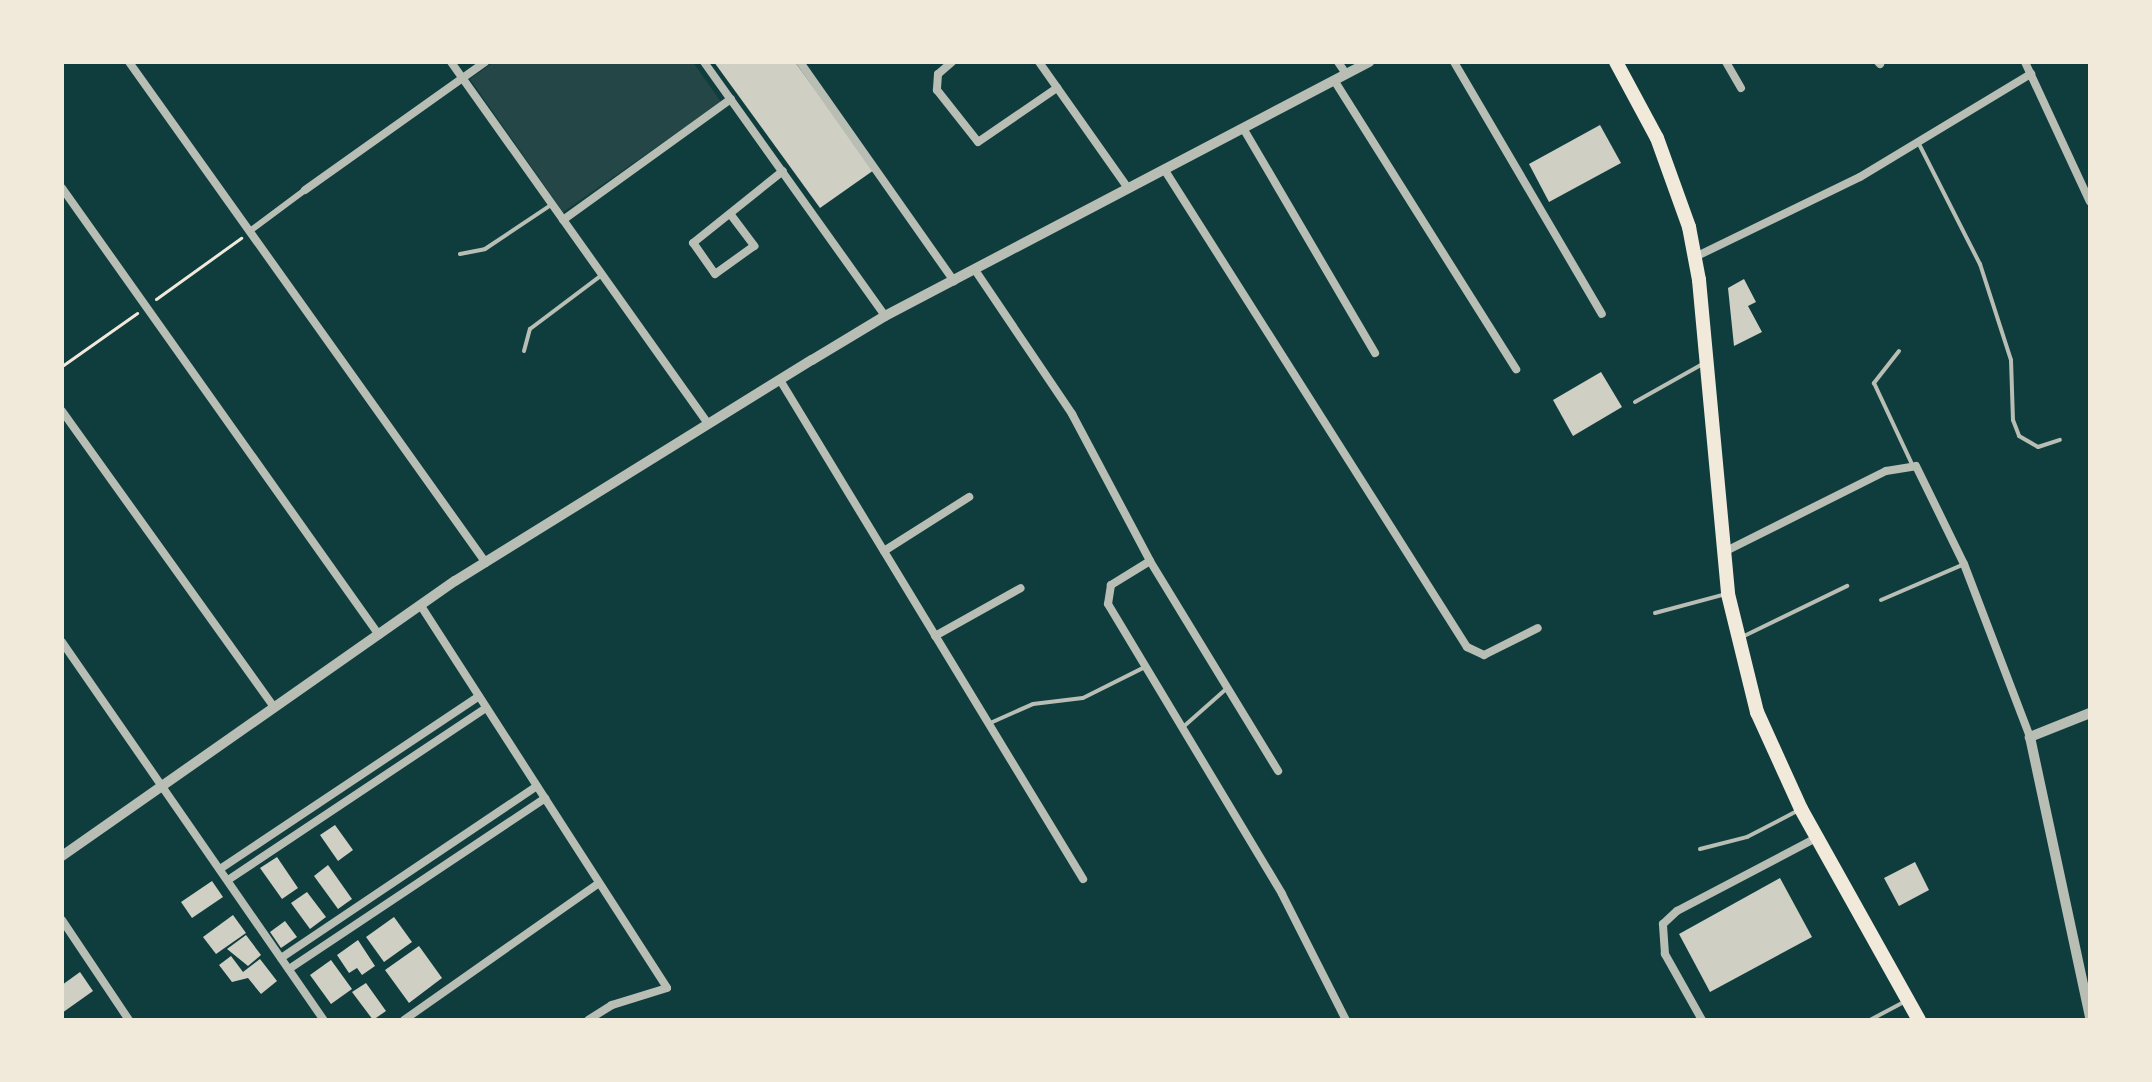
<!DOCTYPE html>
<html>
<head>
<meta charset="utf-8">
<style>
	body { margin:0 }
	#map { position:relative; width:2152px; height:1082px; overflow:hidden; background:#0f3d3e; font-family:Jost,sans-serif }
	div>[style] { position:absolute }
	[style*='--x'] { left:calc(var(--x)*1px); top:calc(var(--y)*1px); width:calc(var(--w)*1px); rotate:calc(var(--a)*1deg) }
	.green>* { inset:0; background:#244646 }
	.building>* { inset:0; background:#cfcfc3 }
	.path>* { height:3px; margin:-1.5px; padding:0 1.5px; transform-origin:1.5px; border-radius:1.5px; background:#f1e9da }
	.service>* { height:4px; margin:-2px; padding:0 2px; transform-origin:2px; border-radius:2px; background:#b8beb3 }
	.pedestrian>* { height:6px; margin:-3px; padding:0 3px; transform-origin:3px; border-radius:3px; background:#b8beb3 }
	.minor>* { height:8px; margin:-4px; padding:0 4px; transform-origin:4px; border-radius:4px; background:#b8beb3 }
	.tertiary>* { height:10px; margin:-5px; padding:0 5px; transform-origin:5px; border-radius:5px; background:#b8beb3 }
	.trunk>* { height:14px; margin:-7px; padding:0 7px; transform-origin:7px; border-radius:7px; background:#f1e9da }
	span { translate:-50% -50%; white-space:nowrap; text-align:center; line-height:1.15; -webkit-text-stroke:8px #f1e9da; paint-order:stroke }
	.frame { position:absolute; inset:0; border:64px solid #f1e9da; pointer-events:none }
</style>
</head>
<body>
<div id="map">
	<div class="green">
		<i style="clip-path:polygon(494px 62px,693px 62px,721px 102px,563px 212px,470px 79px)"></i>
	</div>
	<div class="building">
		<i style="clip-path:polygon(714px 62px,795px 62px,874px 170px,820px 208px)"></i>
		<i style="clip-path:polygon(1600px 125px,1621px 163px,1549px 202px,1529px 164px)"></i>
		<i style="clip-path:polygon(1744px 279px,1756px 302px,1748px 306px,1762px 332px,1734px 346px,1728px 288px)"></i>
		<i style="clip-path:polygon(1601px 372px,1622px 407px,1573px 436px,1553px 400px)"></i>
		<i style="clip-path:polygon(335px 825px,353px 850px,338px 861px,320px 835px)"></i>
		<i style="clip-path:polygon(277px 857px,298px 888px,282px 899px,260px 868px)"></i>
		<i style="clip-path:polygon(1915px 862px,1929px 890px,1899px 906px,1884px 878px)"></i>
		<i style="clip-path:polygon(328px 865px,352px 899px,338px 909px,314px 876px)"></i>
		<i style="clip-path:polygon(1780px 878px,1812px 937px,1710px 992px,1679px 934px)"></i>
		<i style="clip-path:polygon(212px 881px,223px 897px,192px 918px,181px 902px)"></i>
		<i style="clip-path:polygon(307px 892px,326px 917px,310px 929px,291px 903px)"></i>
		<i style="clip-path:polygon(233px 915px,246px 933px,216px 954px,203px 937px)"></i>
		<i style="clip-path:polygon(394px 917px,412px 942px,384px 962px,366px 937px)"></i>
		<i style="clip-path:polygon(285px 921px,297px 937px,281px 948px,270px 932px)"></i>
		<i style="clip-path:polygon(246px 935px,261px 955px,248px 966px,227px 949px)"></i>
		<i style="clip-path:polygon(358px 940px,375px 966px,362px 975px,357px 968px,349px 973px,337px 955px)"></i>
		<i style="clip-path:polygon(419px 946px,442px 978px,409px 1003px,385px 970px)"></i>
		<i style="clip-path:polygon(231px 956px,243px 972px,260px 959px,277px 981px,261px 994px,248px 978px,232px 982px,219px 965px)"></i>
		<i style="clip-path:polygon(331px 960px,352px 989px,331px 1004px,310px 975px)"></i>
		<i style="clip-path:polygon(80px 972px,93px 991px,62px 1013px,62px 985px)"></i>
		<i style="clip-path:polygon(366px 983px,386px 1011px,373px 1020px,352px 992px)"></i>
	</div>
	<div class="path">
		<i style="--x:156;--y:299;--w:105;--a:-35.7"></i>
		<i style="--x:62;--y:366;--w:92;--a:-35.2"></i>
	</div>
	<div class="service">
		<i style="--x:1919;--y:144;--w:135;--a:63.1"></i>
		<i style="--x:1980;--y:264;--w:101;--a:72.1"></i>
		<i style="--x:2011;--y:360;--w:60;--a:88.1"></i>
		<i style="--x:2013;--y:420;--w:17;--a:69"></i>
		<i style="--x:2019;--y:436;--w:22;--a:30"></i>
		<i style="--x:2038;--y:447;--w:23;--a:-18"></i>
		<i style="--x:460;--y:254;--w:25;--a:-11"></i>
		<i style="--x:485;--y:249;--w:79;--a:-33.7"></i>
		<i style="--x:524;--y:351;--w:23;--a:-75"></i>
		<i style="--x:530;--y:329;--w:90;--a:-36.9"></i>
		<i style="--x:1899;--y:351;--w:41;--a:128"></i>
		<i style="--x:1874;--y:383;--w:89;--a:64.9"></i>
		<i style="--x:1635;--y:402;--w:76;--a:-29.3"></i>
		<i style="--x:1881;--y:600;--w:88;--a:-23.4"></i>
		<i style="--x:1655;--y:613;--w:73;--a:-15"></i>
		<i style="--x:1742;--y:637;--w:117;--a:-25.9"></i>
		<i style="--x:988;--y:724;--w:49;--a:-24"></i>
		<i style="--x:1033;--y:704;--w:50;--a:-6.8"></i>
		<i style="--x:1083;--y:698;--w:69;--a:-26.6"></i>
		<i style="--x:1182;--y:728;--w:57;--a:-41.5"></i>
		<i style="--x:1700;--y:849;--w:49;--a:-14.3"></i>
		<i style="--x:1747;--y:837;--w:59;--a:-27.4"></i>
		<i style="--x:1870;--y:1020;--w:40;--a:-28"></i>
	</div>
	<div class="pedestrian">
		<i style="--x:250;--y:231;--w:69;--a:-36.7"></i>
	</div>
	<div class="minor">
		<i style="--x:129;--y:62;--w:615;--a:54.53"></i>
		<i style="--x:451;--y:62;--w:444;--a:54.6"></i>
		<i style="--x:704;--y:62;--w:312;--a:54.5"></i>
		<i style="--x:800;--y:62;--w:268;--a:54.9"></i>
		<i style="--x:952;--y:62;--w:18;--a:139"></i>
		<i style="--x:938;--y:74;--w:16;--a:94"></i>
		<i style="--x:937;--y:90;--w:66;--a:51.7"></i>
		<i style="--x:978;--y:142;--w:96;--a:-34.4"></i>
		<i style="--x:1039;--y:62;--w:154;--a:54.8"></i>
		<i style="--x:1338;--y:62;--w:14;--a:56"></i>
		<i style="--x:1454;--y:62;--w:292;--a:59.6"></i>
		<i style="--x:1726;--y:62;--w:30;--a:60"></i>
		<i style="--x:1878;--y:62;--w:3;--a:45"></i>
		<i style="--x:2025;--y:62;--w:154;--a:65.1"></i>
		<i style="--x:1334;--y:80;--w:342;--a:57.8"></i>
		<i style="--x:1243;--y:128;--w:261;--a:59.6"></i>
		<i style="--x:1164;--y:169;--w:566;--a:57.63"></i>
		<i style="--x:1467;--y:647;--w:19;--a:25"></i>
		<i style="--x:1484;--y:655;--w:60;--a:-26.6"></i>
		<i style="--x:62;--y:188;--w:548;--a:54.66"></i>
		<i style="--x:305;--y:190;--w:221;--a:-35.4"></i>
		<i style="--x:731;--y:215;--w:39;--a:53"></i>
		<i style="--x:754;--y:246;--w:48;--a:144.3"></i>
		<i style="--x:715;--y:274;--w:38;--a:-125"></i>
		<i style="--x:693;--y:243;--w:115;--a:-38.7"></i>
		<i style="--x:563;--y:220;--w:207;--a:-35.8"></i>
		<i style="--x:1695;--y:257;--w:183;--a:-25.9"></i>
		<i style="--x:1860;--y:177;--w:200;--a:-31.1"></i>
		<i style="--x:975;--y:270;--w:174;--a:56"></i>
		<i style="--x:1072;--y:414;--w:166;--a:62"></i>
		<i style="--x:1150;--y:561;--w:246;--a:58.6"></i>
		<i style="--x:780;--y:380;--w:584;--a:58.73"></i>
		<i style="--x:62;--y:411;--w:365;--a:54.4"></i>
		<i style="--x:884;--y:551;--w:101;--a:-32.4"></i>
		<i style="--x:1724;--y:552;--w:181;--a:-26.6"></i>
		<i style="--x:1886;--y:471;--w:30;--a:-9"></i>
		<i style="--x:1916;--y:466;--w:109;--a:63.9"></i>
		<i style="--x:1964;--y:564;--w:185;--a:69.1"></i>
		<i style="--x:1150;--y:561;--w:46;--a:148.4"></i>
		<i style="--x:1111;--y:585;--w:19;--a:99"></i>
		<i style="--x:1108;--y:604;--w:338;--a:59"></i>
		<i style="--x:1282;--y:894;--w:141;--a:63.1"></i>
		<i style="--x:421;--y:606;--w:454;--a:57.2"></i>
		<i style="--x:667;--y:988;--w:58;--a:162.8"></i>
		<i style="--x:612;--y:1005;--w:28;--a:148"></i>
		<i style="--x:935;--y:636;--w:98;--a:-29.2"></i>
		<i style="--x:62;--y:642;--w:460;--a:55.3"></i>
		<i style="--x:220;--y:869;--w:311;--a:-33.7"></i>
		<i style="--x:228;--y:880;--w:310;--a:-33.7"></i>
		<i style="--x:62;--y:920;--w:120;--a:56.2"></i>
		<i style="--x:281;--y:958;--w:308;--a:-33.9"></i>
		<i style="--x:289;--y:969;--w:308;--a:-33.7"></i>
		<i style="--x:404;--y:1020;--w:238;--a:-35.1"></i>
		<i style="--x:1702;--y:1020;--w:76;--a:-119.3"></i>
		<i style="--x:1665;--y:954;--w:30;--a:-94"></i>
		<i style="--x:1663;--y:924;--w:19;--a:-43"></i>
		<i style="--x:1677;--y:911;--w:157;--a:-27.7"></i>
	</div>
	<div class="tertiary">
		<i style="--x:2090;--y:713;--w:65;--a:158.2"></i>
		<i style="--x:2030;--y:737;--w:286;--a:77.9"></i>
		<i style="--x:62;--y:856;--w:480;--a:-35"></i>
		<i style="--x:455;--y:581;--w:420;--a:-31.8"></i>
		<i style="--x:812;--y:360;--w:85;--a:-31.1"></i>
		<i style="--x:885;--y:316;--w:547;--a:-27.69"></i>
	</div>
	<div class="trunk">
		<i style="--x:1616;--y:62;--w:86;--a:61.7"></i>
		<i style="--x:1657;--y:138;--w:95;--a:70.2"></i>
		<i style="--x:1689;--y:227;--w:54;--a:79.3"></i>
		<i style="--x:1699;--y:280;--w:315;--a:84.7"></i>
		<i style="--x:1728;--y:594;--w:122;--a:76.2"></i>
		<i style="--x:1757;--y:712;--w:107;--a:65.6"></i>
		<i style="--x:1801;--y:809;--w:242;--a:60.8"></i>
	</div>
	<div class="frame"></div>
</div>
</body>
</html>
